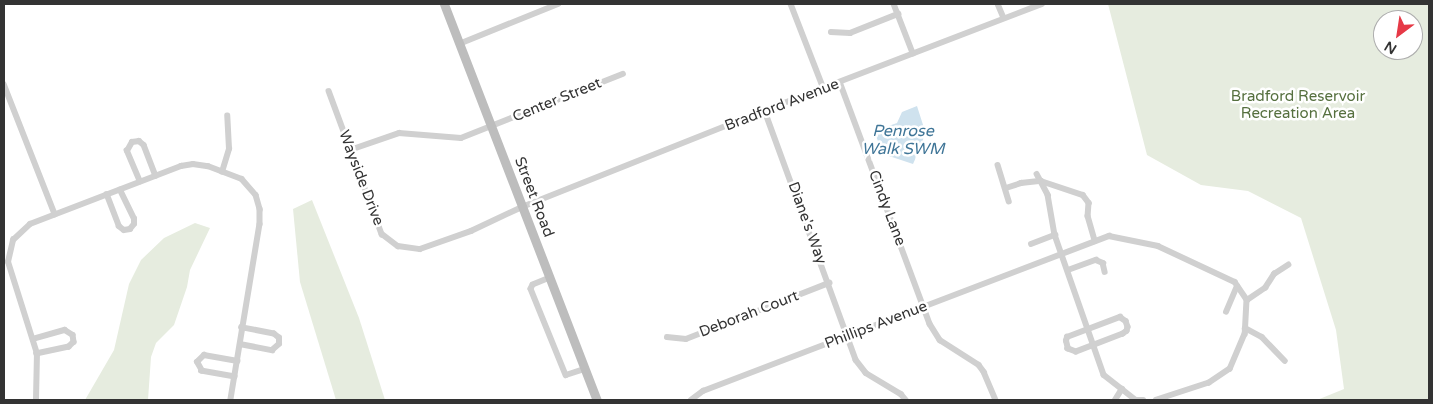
<!DOCTYPE html>
<html>
<head>
<meta charset="utf-8">
<style>
	body { margin:0 }
	#map { position:relative; width:1433px; height:404px; overflow:hidden; background:#fff; font-family:"Varela Round",sans-serif }
	div>[style] { position:absolute }
	[style*='--x'] { left:calc(var(--x)*1px); top:calc(var(--y)*1px); width:calc(var(--w)*1px); rotate:calc(var(--a)*1deg) }
	.green>* { inset:0; background:#e6ecdf }
	.water>* { inset:0; background:#cfe2ee }
	.street>* { height:5.5px; margin:-2.75px; padding:0 2.75px; transform-origin:2.75px; border-radius:2.75px; background:#d0d0d0 }
	.secondary>* { height:9px; margin:-4.5px; padding:0 4.5px; transform-origin:4.5px; border-radius:4.5px; background:#bdbdbd }
	span { translate:-50% -50%; white-space:nowrap; text-align:center; line-height:1.15; -webkit-text-stroke:5px #fff; paint-order:stroke }
	.park-label { font-size:15px; color:#56703f }
	.street-label { font-size:15px; color:#333 }
	.water-label { font-size:16px; color:#3f7597; font-style:italic }
	.frame { position:absolute; inset:0; border:5px solid #333; pointer-events:none }
	.north { position:absolute; left:1373px; top:10px; width:50px; height:50px; box-sizing:border-box; background:#fff; border:1px solid #adadad; border-radius:50%; rotate:211deg; font-size:14px; font-weight:700; line-height:20px; text-align:center; color:#333 }
	.north::after { content:''; display:block; margin:auto; width:18px; height:22px; background:#e63946; clip-path:polygon(50% 0,100% 100%,50% 72%,0 100%) }
</style>
</head>
<body>
<div id="map">
	<div class="green">
		<i style="clip-path:polygon(evenodd,1108px 4px,1429px 4px,1429px 400px,1317px 400px,1344px 389px,1336px 330px,1301px 218px,1248px 191px,1201px 185px,1147px 155px,1108px 4px,1383px 20px,1413px 20px,1413px 50px,1383px 50px,1383px 20px)"></i>
		<i style="clip-path:polygon(312px 200px,359px 318px,385px 400px,336px 400px,300px 282px,293px 209px)"></i>
		<i style="clip-path:polygon(195px 223px,210px 228px,190px 270px,187px 287px,174px 325px,156px 343px,151px 357px,148px 400px,85px 400px,114px 350px,129px 284px,141px 260px,164px 238px)"></i>
	</div>
	<div class="water">
		<i style="clip-path:polygon(917px 106px,924px 128px,923px 142px,913px 164px,883px 154px,874px 131px,897px 123px,902px 112px)"></i>
	</div>
	<div class="street">
		<i style="--x:791;--y:4;--w:91;--a:68.8"></i>
		<i style="--x:894;--y:4;--w:53;--a:68.8"></i>
		<i style="--x:998;--y:4;--w:15;--a:67"></i>
		<i style="--x:831;--y:32;--w:19;--a:3"></i>
		<i style="--x:850;--y:33;--w:52;--a:-21.6"></i>
		<i style="--x:459;--y:44;--w:107;--a:-22"></i>
		<i style="--x:840;--y:82;--w:258;--a:69.6"></i>
		<i style="--x:930;--y:324;--w:19;--a:58"></i>
		<i style="--x:940;--y:340;--w:46;--a:32.7"></i>
		<i style="--x:979;--y:365;--w:9;--a:54"></i>
		<i style="--x:984;--y:372;--w:30;--a:67"></i>
		<i style="--x:4;--y:84;--w:140;--a:68.6"></i>
		<i style="--x:329;--y:91;--w:153;--a:69.7"></i>
		<i style="--x:382;--y:234;--w:20;--a:37"></i>
		<i style="--x:398;--y:246;--w:22;--a:8"></i>
		<i style="--x:420;--y:249;--w:54;--a:-19.4"></i>
		<i style="--x:471;--y:231;--w:56;--a:-25.2"></i>
		<i style="--x:522;--y:207;--w:282;--a:-21.7"></i>
		<i style="--x:784;--y:103;--w:276;--a:-21"></i>
		<i style="--x:765;--y:111;--w:265;--a:69.9"></i>
		<i style="--x:856;--y:360;--w:16;--a:52"></i>
		<i style="--x:866;--y:373;--w:41;--a:31"></i>
		<i style="--x:901;--y:394;--w:8;--a:50"></i>
		<i style="--x:350;--y:150;--w:52;--a:-19.1"></i>
		<i style="--x:399;--y:133;--w:62;--a:4.6"></i>
		<i style="--x:461;--y:138;--w:174;--a:-21.6"></i>
		<i style="--x:998;--y:165;--w:38;--a:73"></i>
		<i style="--x:222;--y:172;--w:24;--a:-73"></i>
		<i style="--x:229;--y:149;--w:33;--a:-93"></i>
		<i style="--x:1037;--y:174;--w:24;--a:62"></i>
		<i style="--x:1048;--y:195;--w:41;--a:80.1"></i>
		<i style="--x:1055;--y:235;--w:148;--a:70.7"></i>
		<i style="--x:1104;--y:375;--w:41;--a:38"></i>
		<i style="--x:1136;--y:400;--w:7;--a:0"></i>
		<i style="--x:140;--y:182;--w:34;--a:-113"></i>
		<i style="--x:127;--y:151;--w:10;--a:-61"></i>
		<i style="--x:132;--y:142;--w:7;--a:-8"></i>
		<i style="--x:139;--y:141;--w:6;--a:39"></i>
		<i style="--x:144;--y:145;--w:33;--a:69"></i>
		<i style="--x:1006;--y:188;--w:16;--a:-18"></i>
		<i style="--x:1021;--y:183;--w:20;--a:-6"></i>
		<i style="--x:1041;--y:181;--w:44;--a:18.4"></i>
		<i style="--x:1083;--y:195;--w:10;--a:53"></i>
		<i style="--x:1089;--y:203;--w:13;--a:94"></i>
		<i style="--x:1088;--y:216;--w:26;--a:74"></i>
		<i style="--x:107;--y:194;--w:34;--a:69"></i>
		<i style="--x:119;--y:226;--w:6;--a:39"></i>
		<i style="--x:124;--y:230;--w:6;--a:-9"></i>
		<i style="--x:130;--y:229;--w:6;--a:-51"></i>
		<i style="--x:134;--y:224;--w:5;--a:-90"></i>
		<i style="--x:134;--y:219;--w:32;--a:-116"></i>
		<i style="--x:1031;--y:244;--w:26;--a:-21"></i>
		<i style="--x:1068;--y:270;--w:30;--a:-20"></i>
		<i style="--x:1096;--y:260;--w:8;--a:23"></i>
		<i style="--x:1103;--y:263;--w:9;--a:77"></i>
		<i style="--x:550;--y:278;--w:18;--a:158"></i>
		<i style="--x:533;--y:285;--w:4;--a:117"></i>
		<i style="--x:531;--y:289;--w:93;--a:67.9"></i>
		<i style="--x:566;--y:375;--w:20;--a:-18"></i>
		<i style="--x:1247;--y:300;--w:22;--a:-34"></i>
		<i style="--x:1265;--y:288;--w:17;--a:-57"></i>
		<i style="--x:1274;--y:274;--w:17;--a:-33"></i>
		<i style="--x:1226;--y:312;--w:28;--a:-67"></i>
		<i style="--x:1120;--y:317;--w:7;--a:34"></i>
		<i style="--x:1126;--y:321;--w:6;--a:72"></i>
		<i style="--x:1128;--y:327;--w:4;--a:104"></i>
		<i style="--x:1127;--y:331;--w:5;--a:143"></i>
		<i style="--x:1123;--y:334;--w:50;--a:159"></i>
		<i style="--x:1076;--y:352;--w:9;--a:-159"></i>
		<i style="--x:1068;--y:349;--w:8;--a:-104"></i>
		<i style="--x:1066;--y:341;--w:4;--a:-76"></i>
		<i style="--x:1067;--y:337;--w:57;--a:-20.7"></i>
		<i style="--x:1245;--y:328;--w:19;--a:28"></i>
		<i style="--x:1262;--y:337;--w:33;--a:46"></i>
		<i style="--x:667;--y:337;--w:19;--a:6"></i>
		<i style="--x:686;--y:339;--w:154;--a:-21.4"></i>
		<i style="--x:33;--y:339;--w:33;--a:-16"></i>
		<i style="--x:65;--y:330;--w:9;--a:32"></i>
		<i style="--x:73;--y:335;--w:7;--a:82"></i>
		<i style="--x:74;--y:342;--w:7;--a:135"></i>
		<i style="--x:69;--y:347;--w:33;--a:168"></i>
		<i style="--x:240;--y:344;--w:33;--a:11"></i>
		<i style="--x:272;--y:350;--w:9;--a:-41"></i>
		<i style="--x:279;--y:344;--w:6;--a:-90"></i>
		<i style="--x:279;--y:338;--w:6;--a:-141"></i>
		<i style="--x:274;--y:334;--w:33;--a:-169"></i>
		<i style="--x:235;--y:377;--w:34;--a:-170"></i>
		<i style="--x:202;--y:371;--w:10;--a:-119"></i>
		<i style="--x:197;--y:362;--w:10;--a:-45"></i>
		<i style="--x:204;--y:355;--w:34;--a:10"></i>
		<i style="--x:36;--y:400;--w:46;--a:-88.8"></i>
		<i style="--x:37;--y:354;--w:96;--a:-107.5"></i>
		<i style="--x:8;--y:262;--w:23;--a:-77"></i>
		<i style="--x:13;--y:240;--w:23;--a:-43"></i>
		<i style="--x:30;--y:224;--w:162;--a:-21"></i>
		<i style="--x:181;--y:166;--w:12;--a:-9"></i>
		<i style="--x:193;--y:164;--w:15;--a:8"></i>
		<i style="--x:208;--y:166;--w:36;--a:21"></i>
		<i style="--x:242;--y:179;--w:21;--a:49"></i>
		<i style="--x:256;--y:195;--w:15;--a:74"></i>
		<i style="--x:260;--y:209;--w:15;--a:90"></i>
		<i style="--x:260;--y:224;--w:178;--a:99.4"></i>
		<i style="--x:691;--y:400;--w:15;--a:-37"></i>
		<i style="--x:703;--y:391;--w:435;--a:-20.9"></i>
		<i style="--x:1109;--y:236;--w:50;--a:11.5"></i>
		<i style="--x:1158;--y:246;--w:85;--a:25.1"></i>
		<i style="--x:1235;--y:282;--w:22;--a:56"></i>
		<i style="--x:1247;--y:300;--w:34;--a:93"></i>
		<i style="--x:1245;--y:334;--w:38;--a:113"></i>
		<i style="--x:1230;--y:369;--w:25;--a:146"></i>
		<i style="--x:1209;--y:383;--w:55;--a:161.9"></i>
		<i style="--x:1115;--y:400;--w:13;--a:-58"></i>
	</div>
	<div class="secondary">
		<i style="--x:444;--y:4;--w:425;--a:68.9"></i>
	</div>
	<div class="park-label">
		<span style="left:1298px;top:105px">Bradford Reservoir<br>Recreation Area</span>
	</div>
	<div class="street-label">
		<span style="left:557px;top:100px;rotate:-22deg">Center Street</span>
		<span style="left:782px;top:105px;rotate:-21deg">Bradford Avenue</span>
		<span style="left:361px;top:178px;rotate:69deg">Wayside Drive</span>
		<span style="left:534px;top:197px;rotate:69deg">Street Road</span>
		<span style="left:887px;top:208px;rotate:69deg">Cindy Lane</span>
		<span style="left:807px;top:223px;rotate:70deg">Diane's Way</span>
		<span style="left:749px;top:314px;rotate:-21deg">Deborah Court</span>
		<span style="left:876px;top:325px;rotate:-21deg">Phillips Avenue</span>
	</div>
	<div class="water-label">
		<span style="left:903px;top:140px">Penrose<br>Walk SWM</span>
	</div>
	<div class="frame"></div>
	<div class="north">N</div>
</div>
</body>
</html>
